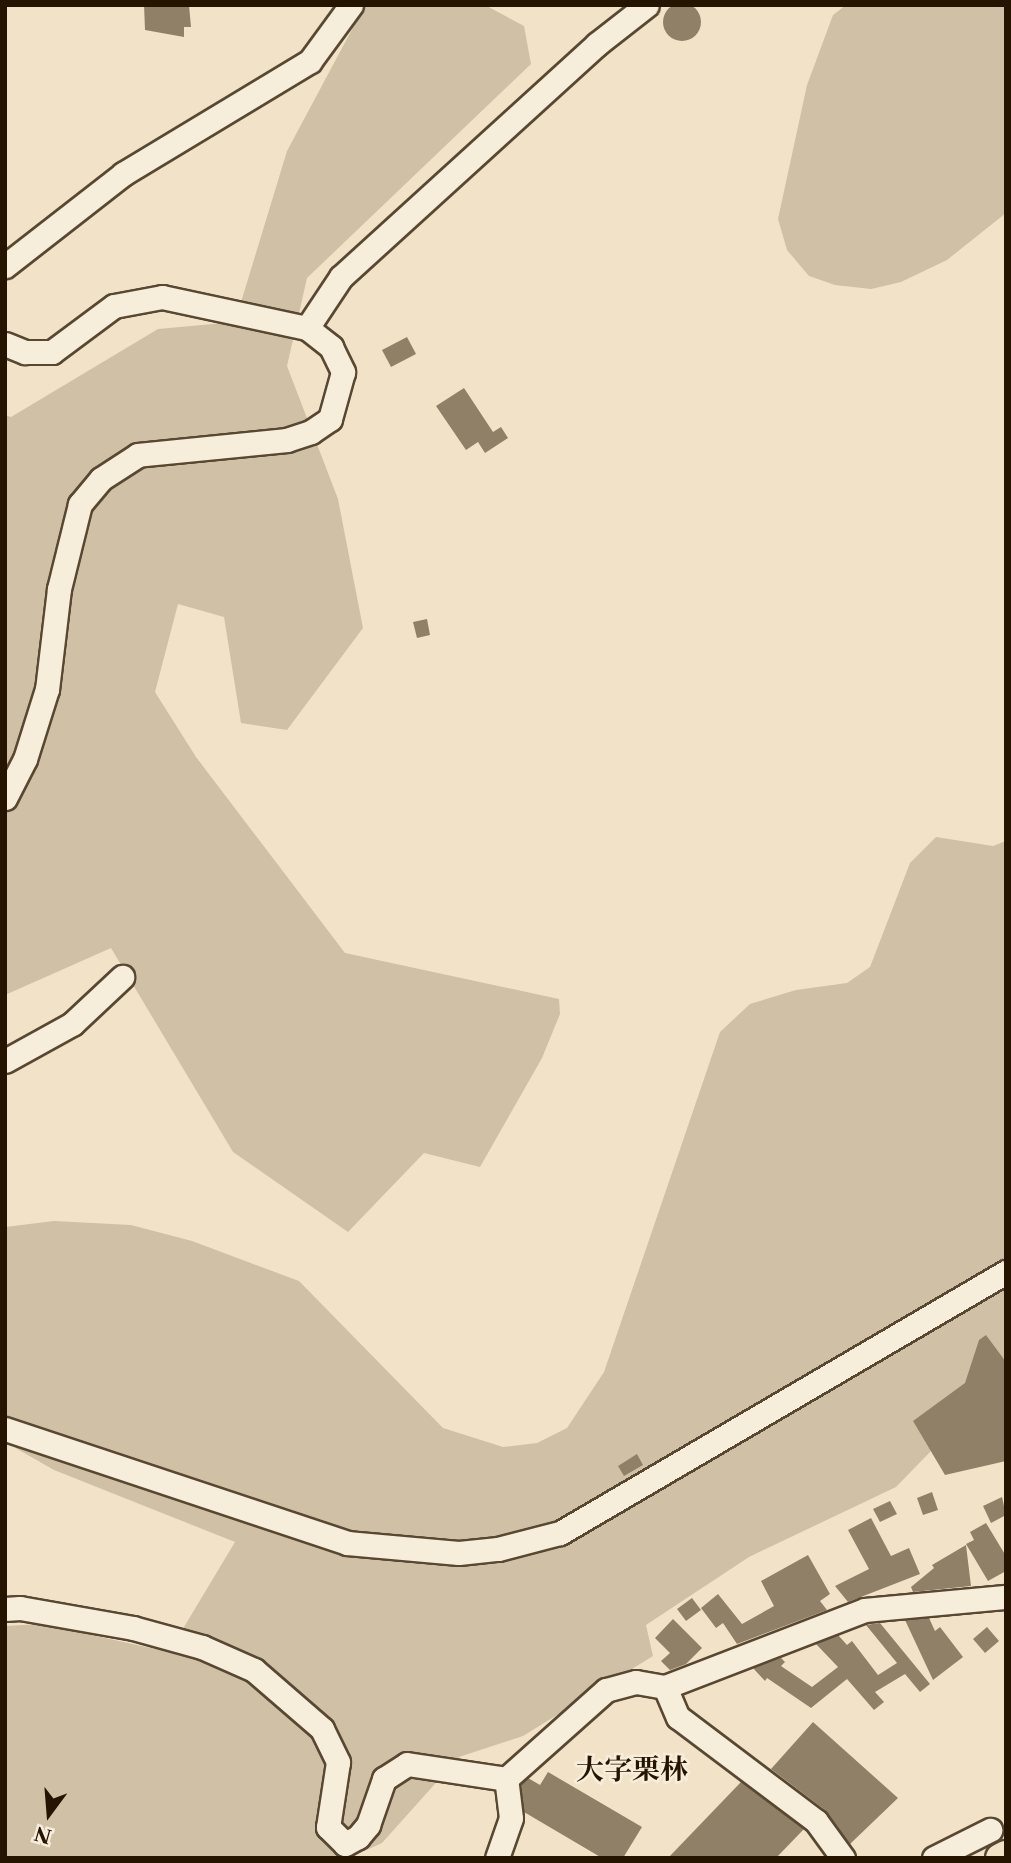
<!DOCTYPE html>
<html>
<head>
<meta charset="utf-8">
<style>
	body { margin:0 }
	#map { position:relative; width:1011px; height:1863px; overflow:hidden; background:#f2e3c8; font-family:"Libre Caslon Text","Noto Serif JP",serif }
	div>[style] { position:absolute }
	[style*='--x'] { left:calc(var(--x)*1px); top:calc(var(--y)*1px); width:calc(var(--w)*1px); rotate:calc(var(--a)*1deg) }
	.green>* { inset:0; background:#cfc0a6 }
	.building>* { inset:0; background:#908068 }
	.round { border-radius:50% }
	.roads { filter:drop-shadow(2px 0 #584832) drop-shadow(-2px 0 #584832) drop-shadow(0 2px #584832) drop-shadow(0 -2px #584832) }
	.minor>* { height:23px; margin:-11.5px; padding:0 11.5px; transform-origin:11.5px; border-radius:11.5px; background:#f7eddb }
	.major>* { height:28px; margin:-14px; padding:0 14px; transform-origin:14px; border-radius:14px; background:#f2e3c8 }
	span { translate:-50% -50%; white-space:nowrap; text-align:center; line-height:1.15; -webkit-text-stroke:5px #f7eddb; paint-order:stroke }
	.quarter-label { font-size:28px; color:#251400; font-weight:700 }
	.frame { position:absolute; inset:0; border:7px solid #251400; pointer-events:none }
	.north { position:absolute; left:14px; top:1779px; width:70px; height:70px; -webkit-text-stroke:5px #f7eddb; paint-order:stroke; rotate:196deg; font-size:19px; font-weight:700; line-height:28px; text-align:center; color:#251400 }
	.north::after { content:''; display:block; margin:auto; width:24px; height:32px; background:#251400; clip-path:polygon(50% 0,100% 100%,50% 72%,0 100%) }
</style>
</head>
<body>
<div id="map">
	<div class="green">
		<i style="clip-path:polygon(365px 5px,485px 5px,524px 26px,531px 64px,307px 278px,287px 366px,338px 499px,363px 628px,287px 730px,241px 723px,224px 617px,178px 604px,155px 692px,196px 757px,345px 953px,559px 999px,560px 1014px,542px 1058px,480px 1167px,424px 1153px,348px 1232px,233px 1152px,111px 948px,5px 995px,5px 415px,11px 417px,158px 329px,235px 322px,287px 151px)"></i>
		<i style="clip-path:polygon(846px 5px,1006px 5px,1006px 213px,947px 260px,901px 282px,871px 289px,835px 285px,809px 276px,787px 250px,778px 219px,807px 85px,833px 15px)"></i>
		<i style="clip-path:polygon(936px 837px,993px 846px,1006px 841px,1006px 1355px,966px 1415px,896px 1487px,749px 1557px,646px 1625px,653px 1656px,523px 1736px,459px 1757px,382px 1843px,349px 1858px,5px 1858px,5px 1626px,41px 1624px,169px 1652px,235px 1542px,54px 1470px,5px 1442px,5px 1227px,54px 1221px,131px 1225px,192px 1241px,299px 1281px,443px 1428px,503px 1447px,537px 1443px,567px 1428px,604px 1372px,720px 1032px,750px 1004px,796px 990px,847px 983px,870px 967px,910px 863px)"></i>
	</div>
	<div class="building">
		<i class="round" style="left:663px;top:3px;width:38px;height:38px"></i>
		<i style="clip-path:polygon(144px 5px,189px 5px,191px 27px,184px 27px,184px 37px,145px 30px)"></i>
		<i style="clip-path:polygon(407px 337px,416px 354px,391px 367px,382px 350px)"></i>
		<i style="clip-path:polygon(464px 388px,493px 432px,501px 427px,508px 438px,485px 453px,478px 442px,466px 450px,436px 406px)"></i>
		<i style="clip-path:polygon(427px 619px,430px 635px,417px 638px,413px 622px)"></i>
		<i style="clip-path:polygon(986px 1335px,1006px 1362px,1006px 1461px,945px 1475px,913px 1421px,965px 1383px,979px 1340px)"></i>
		<i style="clip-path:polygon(637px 1454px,643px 1465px,624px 1476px,618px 1466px)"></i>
		<i style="clip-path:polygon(932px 1492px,938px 1510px,923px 1515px,917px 1498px)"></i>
		<i style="clip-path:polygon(1002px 1497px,1006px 1515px,991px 1523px,983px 1506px)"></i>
		<i style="clip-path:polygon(890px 1501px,897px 1514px,880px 1522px,873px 1509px)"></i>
		<i style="clip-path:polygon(871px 1518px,891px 1556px,909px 1548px,920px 1574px,848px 1602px,835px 1586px,869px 1569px,848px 1530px)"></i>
		<i style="clip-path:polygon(986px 1523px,1006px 1556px,1006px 1571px,988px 1581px,966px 1544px,974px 1540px,970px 1532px)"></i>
		<i style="clip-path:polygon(966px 1545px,971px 1586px,913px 1592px,911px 1587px,934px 1568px,932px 1565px)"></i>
		<i style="clip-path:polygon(808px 1555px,830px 1594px,820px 1601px,827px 1610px,737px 1644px,723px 1623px,716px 1628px,701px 1608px,718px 1594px,742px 1624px,774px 1606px,761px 1581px)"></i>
		<i style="clip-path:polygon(692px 1598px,701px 1610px,686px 1621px,677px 1609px)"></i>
		<i style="clip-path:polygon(929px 1618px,935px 1631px,940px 1627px,963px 1657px,933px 1680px,905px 1620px)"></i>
		<i style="clip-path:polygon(673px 1619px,702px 1648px,686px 1664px,670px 1670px,661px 1661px,670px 1653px,655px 1638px)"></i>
		<i style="clip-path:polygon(880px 1623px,930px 1684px,920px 1692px,905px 1674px,875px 1692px,884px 1702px,874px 1710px,847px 1679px,811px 1708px,767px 1678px,765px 1681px,753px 1668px,781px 1658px,785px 1662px,781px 1666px,812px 1687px,838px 1667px,816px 1644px,838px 1635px,847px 1645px,852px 1641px,878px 1675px,897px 1663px,866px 1625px)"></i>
		<i style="clip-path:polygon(987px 1627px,999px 1641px,985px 1653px,973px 1639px)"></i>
		<i style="clip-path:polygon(813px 1722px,898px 1798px,850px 1844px,825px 1810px,771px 1769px)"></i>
		<i style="clip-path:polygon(548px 1772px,642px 1827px,623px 1858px,602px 1858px,524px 1812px,521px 1785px,528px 1778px,540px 1785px)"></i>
		<i style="clip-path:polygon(741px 1782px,804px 1829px,776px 1858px,668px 1858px)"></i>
	</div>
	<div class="roads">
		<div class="minor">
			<i style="--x:5;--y:266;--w:150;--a:-37.9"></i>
			<i style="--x:123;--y:174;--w:218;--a:-31.1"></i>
			<i style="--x:310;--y:61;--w:69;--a:-53.8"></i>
			<i style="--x:307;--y:328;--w:61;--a:-56.3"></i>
			<i style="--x:341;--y:277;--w:346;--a:-42.3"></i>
			<i style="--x:597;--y:44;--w:63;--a:-38"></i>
			<i style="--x:5;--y:344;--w:22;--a:22"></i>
			<i style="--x:25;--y:352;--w:27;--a:0"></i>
			<i style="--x:52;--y:352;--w:77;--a:-36.6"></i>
			<i style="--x:114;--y:306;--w:49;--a:-10.6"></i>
			<i style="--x:162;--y:297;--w:148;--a:12.1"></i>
			<i style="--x:307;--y:328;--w:31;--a:38"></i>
			<i style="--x:331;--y:347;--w:28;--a:64"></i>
			<i style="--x:343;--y:372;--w:49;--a:105.5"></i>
			<i style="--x:330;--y:419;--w:23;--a:146"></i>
			<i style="--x:311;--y:432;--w:25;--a:162"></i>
			<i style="--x:287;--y:440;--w:150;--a:174.3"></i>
			<i style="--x:138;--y:455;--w:44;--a:147"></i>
			<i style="--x:101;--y:479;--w:33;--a:130"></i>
			<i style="--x:80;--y:504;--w:88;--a:103.9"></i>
			<i style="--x:59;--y:589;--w:101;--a:96.8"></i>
			<i style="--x:47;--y:689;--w:73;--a:107.4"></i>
			<i style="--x:25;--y:759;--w:44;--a:117.1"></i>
			<i style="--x:5;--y:1061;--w:77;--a:-28.9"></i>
			<i style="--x:72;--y:1024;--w:69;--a:-43.2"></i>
			<i style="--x:5;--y:1429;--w:360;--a:18.4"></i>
			<i style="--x:347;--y:1543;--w:112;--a:5.1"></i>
			<i style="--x:459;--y:1553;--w:39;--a:-6"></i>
			<i style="--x:498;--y:1549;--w:64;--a:-14.5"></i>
			<i style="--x:560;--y:1533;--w:517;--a:-30.34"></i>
			<i style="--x:5;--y:1609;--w:15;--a:-4"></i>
			<i style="--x:20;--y:1608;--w:115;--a:10"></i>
			<i style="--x:133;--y:1628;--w:72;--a:15.4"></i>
			<i style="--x:202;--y:1647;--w:57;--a:23.9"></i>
			<i style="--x:254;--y:1670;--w:90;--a:40.9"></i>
			<i style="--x:322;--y:1729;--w:37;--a:64"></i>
			<i style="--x:338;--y:1762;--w:66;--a:98.7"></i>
			<i style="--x:328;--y:1827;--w:24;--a:45"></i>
			<i style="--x:345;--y:1844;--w:15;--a:-28"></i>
			<i style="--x:358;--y:1837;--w:16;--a:-50"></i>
			<i style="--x:368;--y:1825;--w:49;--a:-70.8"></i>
			<i style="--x:384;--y:1779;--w:27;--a:-33"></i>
			<i style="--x:407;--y:1764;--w:100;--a:8.6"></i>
			<i style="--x:506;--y:1779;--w:134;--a:-41.7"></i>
			<i style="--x:606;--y:1690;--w:31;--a:-15"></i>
			<i style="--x:636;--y:1682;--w:29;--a:10"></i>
			<i style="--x:665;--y:1687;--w:214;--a:-21.1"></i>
			<i style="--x:865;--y:1610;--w:142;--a:-5.3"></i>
			<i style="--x:665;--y:1687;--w:33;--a:67"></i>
			<i style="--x:678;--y:1717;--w:173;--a:37"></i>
			<i style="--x:816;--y:1821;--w:46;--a:53.9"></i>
			<i style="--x:497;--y:1858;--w:42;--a:-70.7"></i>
			<i style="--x:511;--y:1818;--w:39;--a:-97"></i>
			<i style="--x:934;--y:1858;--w:63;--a:-26.6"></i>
		</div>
		<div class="major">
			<i style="--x:1000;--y:1858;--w:7;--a:-27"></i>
		</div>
	</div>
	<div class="quarter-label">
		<span style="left:632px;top:1769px">大字栗林</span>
	</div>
	<div class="frame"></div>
	<div class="north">N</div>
</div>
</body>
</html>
